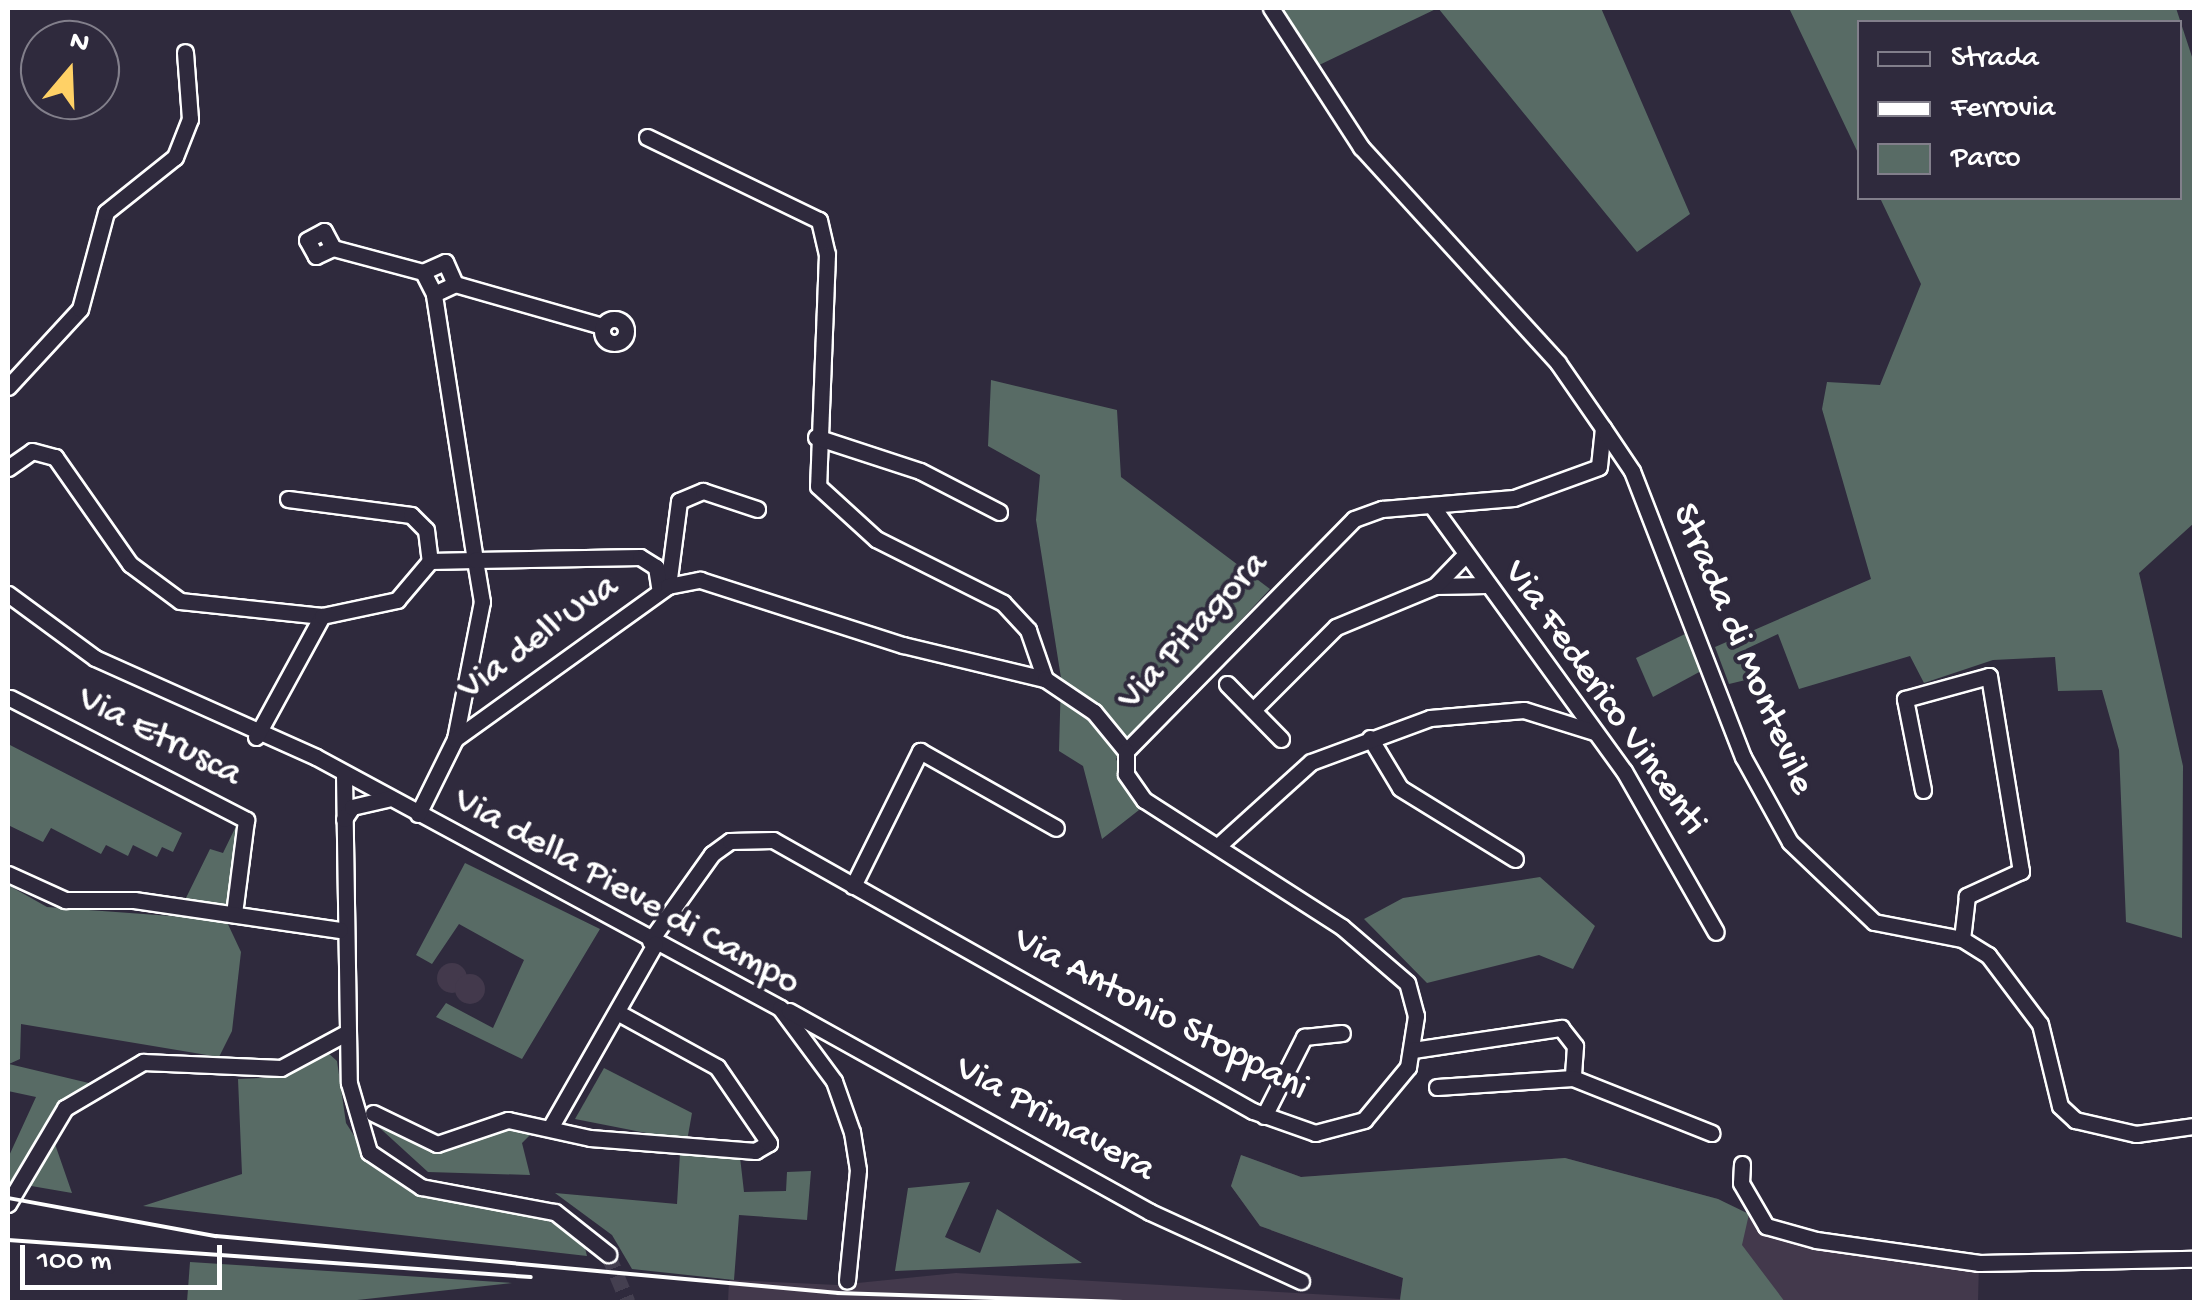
<!DOCTYPE html>
<html>
<head>
<meta charset="utf-8">
<style>
	body { margin:0 }
	#map { position:relative; width:2202px; height:1310px; overflow:hidden; background:#2f2a3d; font-family:"Gochi Hand",sans-serif }
	div>[style] { position:absolute }
	[style*='--x'] { left:calc(var(--x)*1px); top:calc(var(--y)*1px); width:calc(var(--w)*1px); rotate:calc(var(--a)*1deg) }
	.built>* { inset:0; background:#43394c }
	.round { border-radius:50% }
	.green>* { inset:0; background:#586b65 }
	.minor-tunnel>* { height:15px; margin-top:-7.5px; transform-origin:0; background:repeating-linear-gradient(90deg,#443f50 0 15px,transparent 0 23px) }
	.roads { filter:drop-shadow(2px 0 #fff) drop-shadow(-2px 0 #fff) drop-shadow(0 2px #fff) drop-shadow(0 -2px #fff) }
	.minor>* { height:15px; margin:-7.5px; padding:0 7.5px; transform-origin:7.5px; border-radius:7.5px; background:#2f2a3d }
	.minor>.ring { margin:-7.5px; padding:0; box-sizing:content-box; background:none; border:15px solid #2f2a3d; border-radius:50% }
	.rail>* { height:4px; margin:-2px; padding:0 2px; transform-origin:2px; border-radius:2px; background:#fff }
	span { translate:-50% -50%; white-space:nowrap; text-align:center; line-height:1.15; -webkit-text-stroke:8px #2f2a3d; paint-order:stroke }
	.street-label { font-size:38px; color:#fff }
	.frame { position:absolute; inset:0; border:10px solid #fff; pointer-events:none }
	.legend { position:absolute; left:1857px; top:20px; width:325px; height:180px; box-sizing:border-box; background:#2f2a3d; border:2px solid #827f8b; margin:0; padding:12px 18px; list-style:none; font-size:30px; color:#fff }
	.legend li { display:flex; align-items:center; gap:20px; height:50px }
	.legend b { width:50px; border:2px solid #827f8b }
	.north { position:absolute; left:20px; top:20px; width:100px; height:100px; box-sizing:border-box; background:#2f2a3d; border:2px solid #827f8b; border-radius:50%; rotate:19deg; font-size:28px; font-weight:700; line-height:40px; text-align:center; color:#fff }
	.north::after { content:''; display:block; margin:auto; width:35px; height:45px; background:#ffd166; clip-path:polygon(50% 0,100% 100%,50% 72%,0 100%) }
	.scale { position:absolute; left:20px; top:1245px; width:202px; height:45px; box-sizing:border-box; border:5px solid #fff; border-top:0; padding-left:12px; font-size:30px; line-height:35px; white-space:nowrap; color:#fff; -webkit-text-stroke:8px #2f2a3d; paint-order:stroke }
</style>
</head>
<body>
<div id="map">
	<div class="built">
		<i class="round" style="left:437px;top:963px;width:30px;height:30px"></i>
		<i class="round" style="left:455px;top:974px;width:30px;height:30px"></i>
		<i style="clip-path:polygon(1241px 1155px,1301px 1177px,1565px 1158px,1718px 1199px,1766px 1226px,1979px 1263px,1978px 1302px,728px 1302px,729px 1280px,838px 1285px,956px 1273px,1400px 1299px,1403px 1278px,1260px 1226px,1231px 1186px)"></i>
	</div>
	<div class="green">
		<i style="clip-path:polygon(1281px 8px,1601px 8px,1690px 214px,1637px 252px,1438px 8px,1315px 67px)"></i>
		<i style="clip-path:polygon(1789px 8px,2176px 8px,2194px 63px,2194px 523px,2139px 573px,2183px 766px,2182px 938px,2126px 922px,2119px 750px,2102px 690px,2058px 691px,2055px 657px,1993px 660px,1924px 683px,1910px 656px,1799px 689px,1778px 634px,1746px 649px,1754px 678px,1729px 684px,1715px 647px,1871px 579px,1822px 409px,1827px 382px,1880px 385px,1921px 284px,1880px 198px,2180px 198px,2180px 22px,1860px 22px,1859px 155px)"></i>
		<i style="clip-path:polygon(991px 380px,1117px 410px,1121px 477px,1270px 589px,1127px 742px,1116px 759px,1139px 810px,1102px 839px,1083px 766px,1059px 751px,1061px 678px,1036px 520px,1040px 475px,988px 446px)"></i>
		<i style="clip-path:polygon(1687px 633px,1703px 670px,1653px 697px,1636px 658px)"></i>
		<i style="clip-path:polygon(8px 744px,182px 833px,173px 852px,162px 847px,157px 857px,133px 845px,128px 856px,106px 845px,101px 854px,51px 828px,43px 842px,8px 825px)"></i>
		<i style="clip-path:polygon(239px 820px,230px 908px,184px 902px,210px 849px,223px 853px)"></i>
		<i style="clip-path:polygon(465px 863px,600px 929px,522px 1059px,436px 1017px,446px 1003px,493px 1028px,524px 960px,459px 924px,432px 964px,416px 955px)"></i>
		<i style="clip-path:polygon(1540px 877px,1595px 926px,1573px 969px,1539px 955px,1427px 983px,1364px 919px,1403px 898px)"></i>
		<i style="clip-path:polygon(8px 885px,47px 907px,226px 920px,241px 952px,232px 1031px,219px 1057px,21px 1024px,20px 1059px,9px 1064px,93px 1084px,48px 1124px,72px 1193px,8px 1182px,8px 1158px,36px 1097px,8px 1091px)"></i>
		<i style="clip-path:polygon(327px 1052px,337px 1061px,346px 1123px,374px 1167px,421px 1194px,532px 1212px,583px 1240px,587px 1256px,143px 1206px,242px 1174px,238px 1079px,286px 1077px)"></i>
		<i style="clip-path:polygon(604px 1068px,692px 1113px,687px 1141px,575px 1119px)"></i>
		<i style="clip-path:polygon(371px 1120px,435px 1151px,508px 1127px,536px 1129px,522px 1143px,530px 1175px,428px 1172px)"></i>
		<i style="clip-path:polygon(680px 1153px,740px 1157px,744px 1192px,786px 1191px,787px 1172px,811px 1171px,807px 1220px,739px 1215px,734px 1280px,632px 1269px,612px 1235px,555px 1193px,677px 1204px)"></i>
		<i style="clip-path:polygon(1241px 1155px,1301px 1177px,1565px 1158px,1718px 1199px,1749px 1214px,1742px 1245px,1785px 1302px,1400px 1300px,1403px 1278px,1260px 1226px,1231px 1186px)"></i>
		<i style="clip-path:polygon(970px 1182px,945px 1237px,980px 1253px,997px 1209px,1082px 1263px,895px 1271px,908px 1188px)"></i>
		<i style="clip-path:polygon(190px 1262px,512px 1283px,339px 1302px,187px 1302px)"></i>
	</div>
	<div class="minor-tunnel">
		<i style="--x:608;--y:1254;--w:52;--a:67.4"></i>
	</div>
	<div class="roads">
		<div class="minor">
			<i style="--x:1271;--y:8;--w:166;--a:57.1"></i>
			<i style="--x:1361;--y:147;--w:292;--a:47.6"></i>
			<i style="--x:1558;--y:363;--w:79;--a:55.3"></i>
			<i style="--x:1603;--y:428;--w:39;--a:96"></i>
			<i style="--x:647;--y:137;--w:191;--a:25.8"></i>
			<i style="--x:819;--y:220;--w:35;--a:77"></i>
			<i style="--x:827;--y:254;--w:232;--a:92.2"></i>
			<i style="--x:818;--y:486;--w:79;--a:42.4"></i>
			<i style="--x:876;--y:539;--w:142;--a:26.7"></i>
			<i style="--x:1003;--y:603;--w:37;--a:47"></i>
			<i style="--x:1028;--y:630;--w:52;--a:70.9"></i>
			<i style="--x:333;--y:248;--w:19;--a:155"></i>
			<i style="--x:316;--y:256;--w:18;--a:-119"></i>
			<i style="--x:307;--y:240;--w:19;--a:-28"></i>
			<i style="--x:324;--y:231;--w:19;--a:62"></i>
			<i style="--x:333;--y:248;--w:93;--a:14.9"></i>
			<i style="--x:455;--y:284;--w:24;--a:-114"></i>
			<i style="--x:445;--y:262;--w:24;--a:156"></i>
			<i style="--x:423;--y:272;--w:25;--a:63"></i>
			<i style="--x:434;--y:294;--w:23;--a:-25"></i>
			<i style="--x:455;--y:284;--w:153;--a:15.9"></i>
			<i class="ring" style="left:602px;top:319px;width:9px;height:9px"></i>
			<i style="--x:8;--y:387;--w:106;--a:-47.3"></i>
			<i style="--x:80;--y:309;--w:100;--a:-75"></i>
			<i style="--x:106;--y:212;--w:88;--a:-38.6"></i>
			<i style="--x:175;--y:157;--w:41;--a:-68.5"></i>
			<i style="--x:190;--y:119;--w:67;--a:-94.3"></i>
			<i style="--x:1603;--y:428;--w:52;--a:56"></i>
			<i style="--x:1632;--y:471;--w:307;--a:68.8"></i>
			<i style="--x:1743;--y:757;--w:97;--a:61.1"></i>
			<i style="--x:1790;--y:842;--w:116;--a:43.6"></i>
			<i style="--x:1874;--y:922;--w:90;--a:10.9"></i>
			<i style="--x:1962;--y:939;--w:31;--a:32"></i>
			<i style="--x:1988;--y:955;--w:86;--a:53"></i>
			<i style="--x:2040;--y:1024;--w:84;--a:76.3"></i>
			<i style="--x:2060;--y:1106;--w:21;--a:43"></i>
			<i style="--x:2075;--y:1120;--w:63;--a:12.9"></i>
			<i style="--x:2136;--y:1134;--w:59;--a:-7.9"></i>
			<i style="--x:816;--y:437;--w:109;--a:18.1"></i>
			<i style="--x:920;--y:471;--w:89;--a:27.4"></i>
			<i style="--x:8;--y:468;--w:29;--a:-35"></i>
			<i style="--x:32;--y:451;--w:24;--a:15"></i>
			<i style="--x:55;--y:457;--w:131;--a:55"></i>
			<i style="--x:130;--y:564;--w:62;--a:36.5"></i>
			<i style="--x:180;--y:601;--w:143;--a:6"></i>
			<i style="--x:288;--y:499;--w:124;--a:7.4"></i>
			<i style="--x:411;--y:515;--w:21;--a:45"></i>
			<i style="--x:426;--y:530;--w:31;--a:83"></i>
			<i style="--x:1432;--y:506;--w:327;--a:54.1"></i>
			<i style="--x:1624;--y:771;--w:185;--a:60.3"></i>
			<i style="--x:668;--y:586;--w:86;--a:-82.6"></i>
			<i style="--x:679;--y:501;--w:26;--a:-23"></i>
			<i style="--x:703;--y:491;--w:57;--a:18.4"></i>
			<i style="--x:1435;--y:586;--w:51;--a:-1.1"></i>
			<i style="--x:8;--y:594;--w:108;--a:36.3"></i>
			<i style="--x:95;--y:658;--w:242;--a:24.1"></i>
			<i style="--x:316;--y:757;--w:528;--a:28.41"></i>
			<i style="--x:780;--y:1008;--w:91;--a:53.5"></i>
			<i style="--x:834;--y:1081;--w:54;--a:70.6"></i>
			<i style="--x:852;--y:1132;--w:38;--a:81"></i>
			<i style="--x:858;--y:1170;--w:111;--a:95.7"></i>
			<i style="--x:1227;--y:684;--w:77;--a:45.5"></i>
			<i style="--x:10;--y:698;--w:266;--a:27.3"></i>
			<i style="--x:246;--y:820;--w:95;--a:97.3"></i>
			<i style="--x:1253;--y:710;--w:117;--a:-45"></i>
			<i style="--x:1336;--y:627;--w:107;--a:-22.5"></i>
			<i style="--x:1435;--y:586;--w:42;--a:-46"></i>
			<i style="--x:256;--y:737;--w:138;--a:-61.4"></i>
			<i style="--x:322;--y:616;--w:77;--a:-12"></i>
			<i style="--x:397;--y:600;--w:51;--a:-49.8"></i>
			<i style="--x:430;--y:561;--w:45;--a:-1.3"></i>
			<i style="--x:475;--y:560;--w:269;--a:-98.8"></i>
			<i style="--x:1370;--y:738;--w:58;--a:59"></i>
			<i style="--x:1400;--y:788;--w:135;--a:31.7"></i>
			<i style="--x:455;--y:739;--w:140;--a:-78.9"></i>
			<i style="--x:482;--y:602;--w:43;--a:-99.5"></i>
			<i style="--x:475;--y:560;--w:165;--a:-1"></i>
			<i style="--x:640;--y:557;--w:19;--a:32"></i>
			<i style="--x:656;--y:567;--w:24;--a:81"></i>
			<i style="--x:1126;--y:751;--w:325;--a:-45.5"></i>
			<i style="--x:1354;--y:519;--w:30;--a:-20"></i>
			<i style="--x:1382;--y:509;--w:132;--a:-4.8"></i>
			<i style="--x:1514;--y:498;--w:90;--a:-20"></i>
			<i style="--x:344;--y:775;--w:308;--a:89.1"></i>
			<i style="--x:349;--y:1083;--w:72;--a:73.8"></i>
			<i style="--x:369;--y:1152;--w:63;--a:33.9"></i>
			<i style="--x:421;--y:1187;--w:136;--a:10.6"></i>
			<i style="--x:555;--y:1212;--w:68;--a:38.4"></i>
			<i style="--x:1923;--y:790;--w:93;--a:-101.2"></i>
			<i style="--x:1905;--y:699;--w:87;--a:-15.3"></i>
			<i style="--x:1989;--y:676;--w:198;--a:80.7"></i>
			<i style="--x:2021;--y:871;--w:60;--a:155.2"></i>
			<i style="--x:1967;--y:896;--w:43;--a:96.6"></i>
			<i style="--x:418;--y:814;--w:84;--a:-63.7"></i>
			<i style="--x:455;--y:739;--w:262;--a:-35.7"></i>
			<i style="--x:668;--y:586;--w:33;--a:-11"></i>
			<i style="--x:700;--y:580;--w:213;--a:17.8"></i>
			<i style="--x:903;--y:645;--w:146;--a:13.5"></i>
			<i style="--x:1045;--y:679;--w:59;--a:34"></i>
			<i style="--x:1094;--y:712;--w:50;--a:50.6"></i>
			<i style="--x:344;--y:819;--w:14;--a:-56"></i>
			<i style="--x:352;--y:807;--w:37;--a:-13"></i>
			<i style="--x:1218;--y:846;--w:125;--a:-42.1"></i>
			<i style="--x:1311;--y:762;--w:127;--a:-20.3"></i>
			<i style="--x:1430;--y:718;--w:94;--a:-4.9"></i>
			<i style="--x:1524;--y:710;--w:73;--a:17.4"></i>
			<i style="--x:8;--y:874;--w:63;--a:24.5"></i>
			<i style="--x:65;--y:900;--w:69;--a:0"></i>
			<i style="--x:134;--y:900;--w:208;--a:8.3"></i>
			<i style="--x:853;--y:886;--w:151;--a:-63.6"></i>
			<i style="--x:920;--y:751;--w:156;--a:29.5"></i>
			<i style="--x:650;--y:941;--w:107;--a:-54.5"></i>
			<i style="--x:712;--y:854;--w:22;--a:-36"></i>
			<i style="--x:730;--y:841;--w:43;--a:-1.3"></i>
			<i style="--x:773;--y:840;--w:551;--a:29.45"></i>
			<i style="--x:1253;--y:1111;--w:66;--a:19.5"></i>
			<i style="--x:1315;--y:1133;--w:51;--a:-14.9"></i>
			<i style="--x:1364;--y:1120;--w:69;--a:-50.3"></i>
			<i style="--x:1408;--y:1067;--w:52;--a:-81.1"></i>
			<i style="--x:1416;--y:1016;--w:34;--a:-105"></i>
			<i style="--x:1407;--y:983;--w:86;--a:-139.3"></i>
			<i style="--x:1342;--y:927;--w:235;--a:-147.3"></i>
			<i style="--x:1144;--y:800;--w:32;--a:-125"></i>
			<i style="--x:1126;--y:774;--w:23;--a:-90"></i>
			<i style="--x:789;--y:1011;--w:413;--a:29.1"></i>
			<i style="--x:1150;--y:1212;--w:166;--a:24.6"></i>
			<i style="--x:1413;--y:1050;--w:150;--a:-8.5"></i>
			<i style="--x:1561;--y:1028;--w:23;--a:52"></i>
			<i style="--x:1575;--y:1046;--w:32;--a:94"></i>
			<i style="--x:1573;--y:1078;--w:149;--a:21.7"></i>
			<i style="--x:1437;--y:1087;--w:136;--a:-3.8"></i>
			<i style="--x:373;--y:1113;--w:71;--a:25.8"></i>
			<i style="--x:437;--y:1144;--w:75;--a:-18.7"></i>
			<i style="--x:508;--y:1120;--w:84;--a:12.4"></i>
			<i style="--x:590;--y:1138;--w:166;--a:4.5"></i>
			<i style="--x:755;--y:1151;--w:16;--a:-30"></i>
			<i style="--x:769;--y:1143;--w:92;--a:-124.4"></i>
			<i style="--x:717;--y:1067;--w:114;--a:-151.2"></i>
			<i style="--x:1264;--y:1116;--w:89;--a:-63.1"></i>
			<i style="--x:1304;--y:1037;--w:38;--a:-6"></i>
			<i style="--x:550;--y:1128;--w:212;--a:-60.3"></i>
			<i style="--x:1742;--y:1164;--w:19;--a:93"></i>
			<i style="--x:1741;--y:1183;--w:50;--a:59.8"></i>
			<i style="--x:1766;--y:1226;--w:52;--a:15.6"></i>
			<i style="--x:1816;--y:1240;--w:165;--a:8"></i>
			<i style="--x:1979;--y:1263;--w:215;--a:-1.1"></i>
			<i style="--x:8;--y:1204;--w:112;--a:-59.3"></i>
			<i style="--x:65;--y:1108;--w:91;--a:-30.5"></i>
			<i style="--x:143;--y:1062;--w:138;--a:2.5"></i>
			<i style="--x:281;--y:1068;--w:74;--a:-28.3"></i>
		</div>
	</div>
	<div class="rail">
		<i style="--x:8;--y:1198;--w:211;--a:10.4"></i>
		<i style="--x:216;--y:1236;--w:625;--a:5.24"></i>
		<i style="--x:838;--y:1293;--w:291;--a:1.8"></i>
		<i style="--x:8;--y:1240;--w:524;--a:4.05"></i>
	</div>
	<div class="street-label">
		<span style="left:1194px;top:632px;rotate:-47deg">Via Pitagora</span>
		<span style="left:539px;top:639px;rotate:-36deg">Via dell'Uva</span>
		<span style="left:1741px;top:650px;rotate:67deg">Strada di Montevile</span>
		<span style="left:1603px;top:699px;rotate:55deg">Via Federico Vincenti</span>
		<span style="left:159px;top:738px;rotate:27deg">Via Etrusca</span>
		<span style="left:626px;top:893px;rotate:29deg">Via della Pieve di Campo</span>
		<span style="left:1160px;top:1016px;rotate:28deg">Via Antonio Stoppani</span>
		<span style="left:1054px;top:1121px;rotate:29deg">Via Primavera</span>
	</div>
	<div class="frame"></div>
	<ul class="legend">
	<li><b style="height:12px;background:#2f2a3d"></b>Strada</li>
	<li><b style="height:12px;background:#fff"></b>Ferrovia</li>
	<li><b style="height:28px;background:#586b65"></b>Parco</li>
	</ul>
	<div class="north">N</div>
	<div class="scale">100 m</div>
</div>
</body>
</html>
